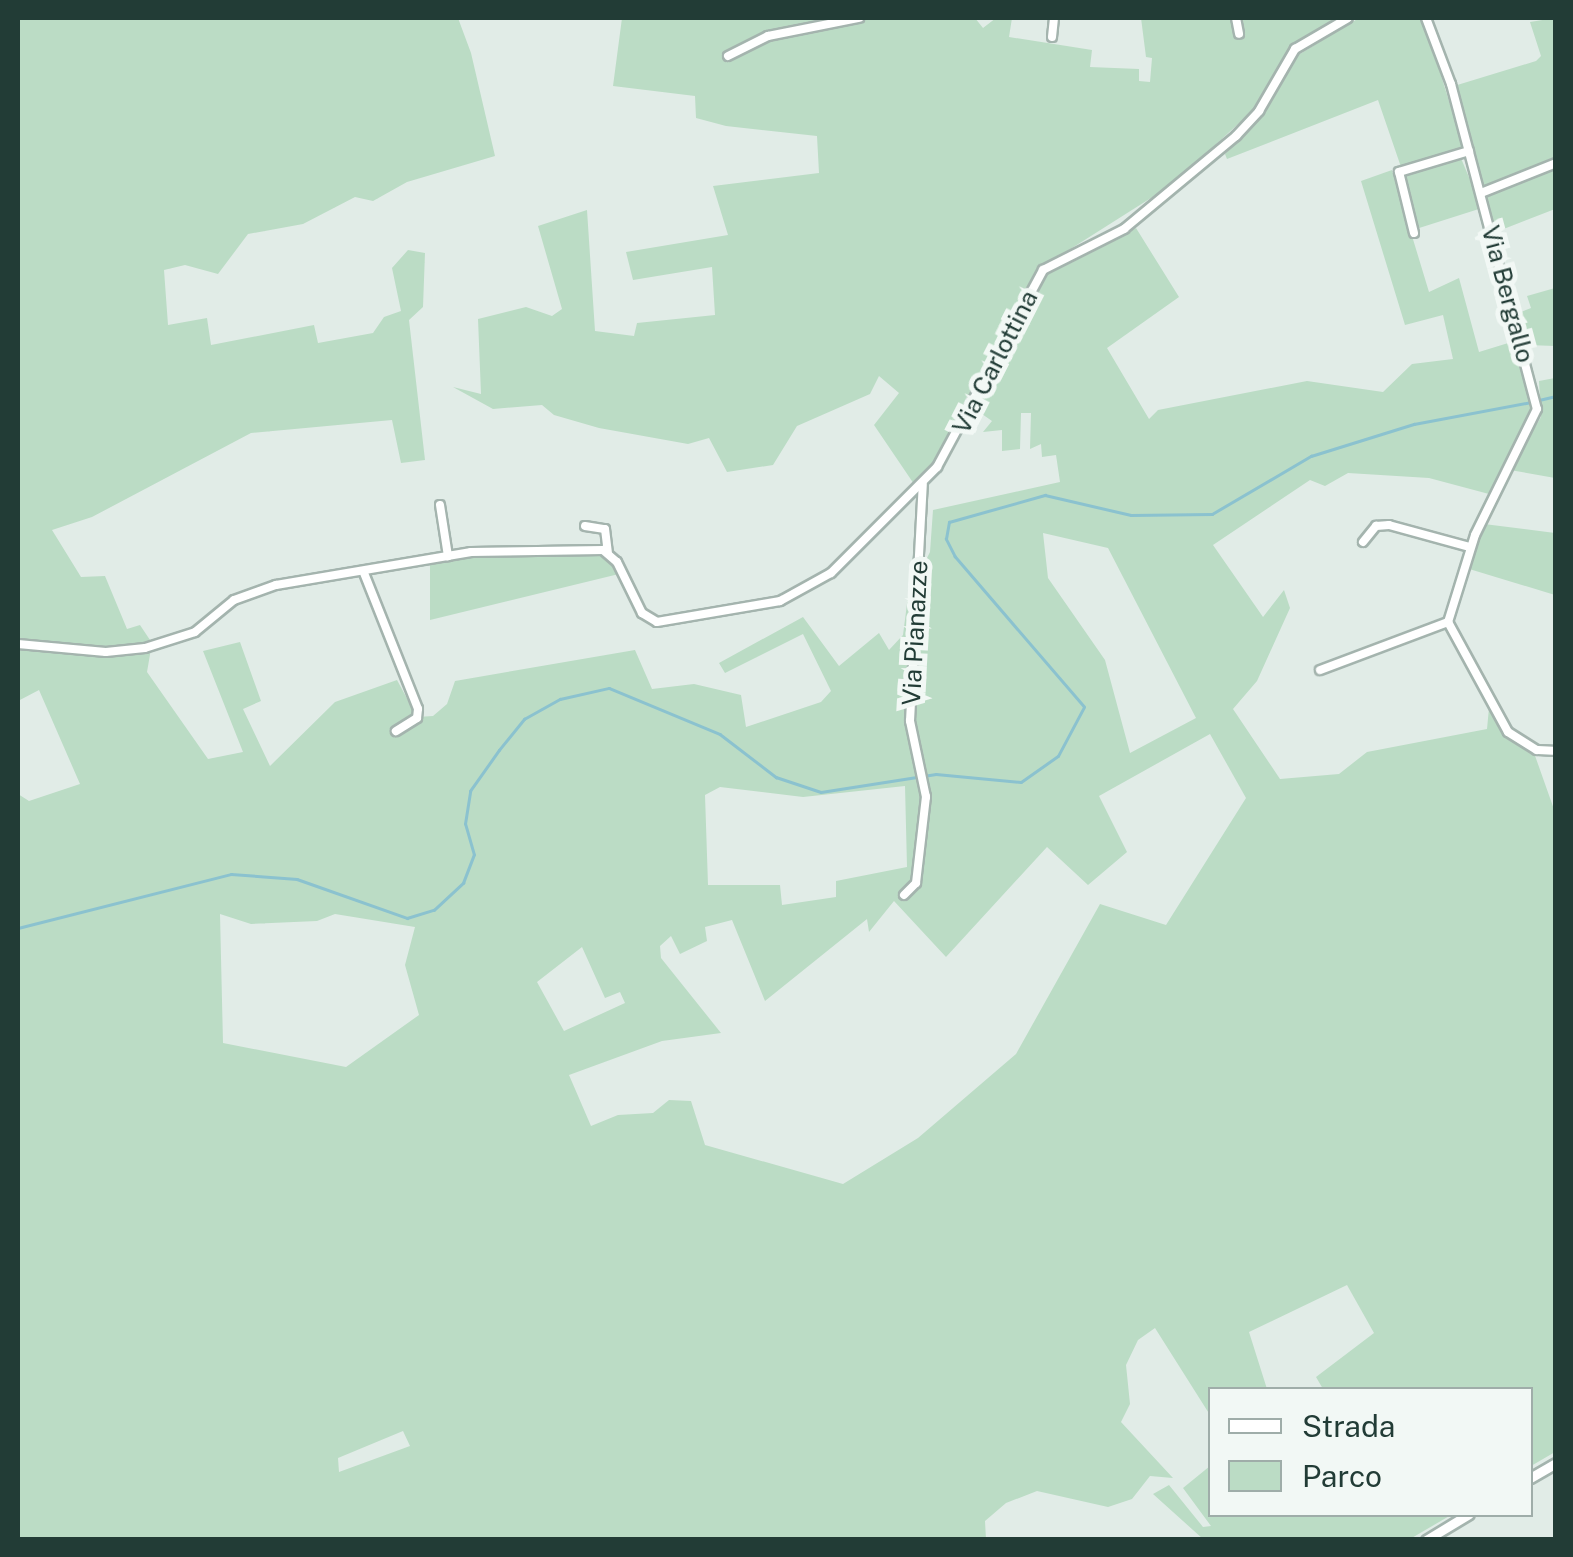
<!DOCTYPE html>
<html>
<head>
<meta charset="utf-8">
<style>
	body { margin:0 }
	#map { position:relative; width:1573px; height:1557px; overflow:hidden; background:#e1ece7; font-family:"Public Sans",sans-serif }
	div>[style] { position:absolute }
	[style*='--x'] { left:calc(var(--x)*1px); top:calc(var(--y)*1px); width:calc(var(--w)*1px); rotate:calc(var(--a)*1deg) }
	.green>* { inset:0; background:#bbdcc5 }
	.stream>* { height:2.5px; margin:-1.25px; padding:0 1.25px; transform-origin:1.25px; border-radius:1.25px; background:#8bc2cf }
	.roads { filter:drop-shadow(2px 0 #a4b4ae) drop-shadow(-2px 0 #a4b4ae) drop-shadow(0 2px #a4b4ae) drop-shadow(0 -2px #a4b4ae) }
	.minor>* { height:8px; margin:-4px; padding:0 4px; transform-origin:4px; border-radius:4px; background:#fff }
	.tertiary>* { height:9px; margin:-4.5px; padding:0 4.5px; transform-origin:4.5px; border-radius:4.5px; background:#fff }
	span { translate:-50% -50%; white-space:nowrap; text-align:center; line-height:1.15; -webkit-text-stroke:10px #f2f8f5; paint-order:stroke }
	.street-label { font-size:25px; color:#223c36 }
	.frame { position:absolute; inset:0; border:20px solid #223c36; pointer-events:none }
	.legend { position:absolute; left:1208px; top:1387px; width:325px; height:130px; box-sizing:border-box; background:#f2f8f5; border:2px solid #9fada9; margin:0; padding:12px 18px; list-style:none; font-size:30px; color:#223c36 }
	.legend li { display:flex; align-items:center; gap:20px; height:50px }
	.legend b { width:50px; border:2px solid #9fada9 }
</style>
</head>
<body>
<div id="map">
	<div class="green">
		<i style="clip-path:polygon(evenodd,18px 18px,458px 18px,471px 53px,495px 156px,407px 182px,373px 201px,355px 197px,303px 224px,248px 234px,218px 274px,185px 265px,164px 270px,168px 325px,207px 318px,211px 345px,314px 325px,318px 343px,373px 333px,384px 317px,401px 311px,392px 268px,408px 250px,425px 253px,423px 307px,409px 320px,425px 460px,401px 463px,392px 420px,251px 433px,92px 517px,52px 530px,81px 577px,105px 576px,127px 629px,140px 625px,152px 643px,147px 672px,208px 759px,243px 752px,203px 651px,240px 642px,261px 701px,243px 709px,270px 766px,335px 702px,397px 680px,417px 717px,433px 716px,447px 704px,455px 681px,635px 650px,652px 689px,694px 684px,741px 695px,746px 727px,821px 702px,831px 691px,803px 634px,725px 673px,719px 663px,803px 617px,839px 666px,879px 633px,889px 650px,903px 635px,908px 596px,930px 552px,933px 510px,1060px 482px,1056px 455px,1042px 457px,1041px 444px,1030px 449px,1031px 413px,1021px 413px,1020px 449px,1002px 451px,1002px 430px,983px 432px,992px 421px,982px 414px,962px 432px,1045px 274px,1136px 228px,1179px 297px,1107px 348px,1149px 419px,1158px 410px,1307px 381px,1383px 392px,1412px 364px,1453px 359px,1443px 315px,1405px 325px,1361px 181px,1392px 170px,1429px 292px,1459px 278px,1479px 352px,1518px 340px,1533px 413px,1489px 494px,1429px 478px,1348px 473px,1325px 486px,1310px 480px,1213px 545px,1263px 617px,1284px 590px,1290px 608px,1257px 681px,1233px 709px,1280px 779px,1339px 774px,1367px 752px,1487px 729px,1489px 708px,1507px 733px,1533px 750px,1556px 815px,1555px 1452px,1531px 1466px,1530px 1390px,1323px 1389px,1316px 1377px,1374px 1333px,1347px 1285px,1249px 1332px,1267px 1389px,1210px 1390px,1210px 1415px,1155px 1328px,1138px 1340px,1126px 1365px,1130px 1404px,1121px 1422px,1173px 1478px,1150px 1476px,1132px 1499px,1108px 1507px,1037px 1491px,1006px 1503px,985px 1521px,986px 1539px,18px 1539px,18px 794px,29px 801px,80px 784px,39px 690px,18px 701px,18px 18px,1043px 533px,1108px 548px,1196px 718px,1130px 753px,1105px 660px,1048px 578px,1043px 533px,18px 18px,1210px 734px,1246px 798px,1166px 925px,1100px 904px,1016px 1054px,918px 1138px,843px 1184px,705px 1145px,691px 1101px,669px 1100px,653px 1113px,618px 1115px,591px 1126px,569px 1075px,662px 1041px,721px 1033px,661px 958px,660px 946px,671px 936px,680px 954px,707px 941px,705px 927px,732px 920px,765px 1001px,867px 919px,869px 932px,894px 901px,946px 957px,1047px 847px,1088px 885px,1127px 852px,1099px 796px,1210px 734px,18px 18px,905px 786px,907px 867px,836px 881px,836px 897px,782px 905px,780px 885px,708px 885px,705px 795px,720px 787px,803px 797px,905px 786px,18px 18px,220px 914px,251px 924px,317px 921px,335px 914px,415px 927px,405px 965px,419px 1015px,346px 1067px,223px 1043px,220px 914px,18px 18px,582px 947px,605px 998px,620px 992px,625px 1003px,564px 1031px,537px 982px,582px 947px,18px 18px,403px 1431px,410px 1446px,339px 1472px,338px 1458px,403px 1431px)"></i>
		<i style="clip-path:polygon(622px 18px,975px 18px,983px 28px,996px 18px,1012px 18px,1009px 37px,1092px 50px,1090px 67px,1139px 69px,1139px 81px,1150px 82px,1152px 58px,1146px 57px,1141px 18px,1338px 18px,1292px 46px,1251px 112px,1173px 184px,1042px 267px,933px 468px,916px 487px,874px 425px,899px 393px,879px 376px,870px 394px,797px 426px,773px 465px,727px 472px,709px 438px,688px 444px,599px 428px,554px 415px,542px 405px,493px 409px,453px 387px,481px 394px,478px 319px,526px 307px,552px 316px,562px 309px,538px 226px,587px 210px,595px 331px,634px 336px,637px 323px,715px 315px,712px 267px,633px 280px,626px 252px,728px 235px,713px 186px,819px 173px,817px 136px,726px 126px,696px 118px,695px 96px,613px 86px)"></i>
		<i style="clip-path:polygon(1359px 18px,1423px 18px,1464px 149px,1401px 167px,1378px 100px,1227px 159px,1225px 154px,1263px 116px,1295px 57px)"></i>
		<i style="clip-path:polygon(1555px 18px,1555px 209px,1496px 232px,1454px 86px,1536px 61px,1541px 56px,1530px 22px)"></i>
		<i style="clip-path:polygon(1460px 156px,1482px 208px,1416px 229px,1402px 175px)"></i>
		<i style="clip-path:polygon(1555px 288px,1555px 346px,1528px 345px,1521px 312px,1531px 308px,1527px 296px)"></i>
		<i style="clip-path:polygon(1555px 378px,1555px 478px,1510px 470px,1541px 417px,1539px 381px)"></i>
		<i style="clip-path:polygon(1484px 524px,1555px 533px,1555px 595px,1466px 568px)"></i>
		<i style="clip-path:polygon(603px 550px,623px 573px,430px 620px,430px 558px)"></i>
		<i style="clip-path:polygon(1210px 1466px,1210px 1514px,1451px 1515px,1410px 1539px,1203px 1539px,1153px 1494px,1169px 1485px,1203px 1527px,1211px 1526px,1183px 1488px)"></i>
	</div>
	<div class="stream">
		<i style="--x:1539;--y:400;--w:17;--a:-13"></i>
		<i style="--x:18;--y:928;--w:220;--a:-14.2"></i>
		<i style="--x:231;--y:874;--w:66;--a:4.3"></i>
		<i style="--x:297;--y:879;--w:117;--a:19.5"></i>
		<i style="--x:407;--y:918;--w:28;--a:-17"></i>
		<i style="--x:434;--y:910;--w:40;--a:-43"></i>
		<i style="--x:463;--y:883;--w:30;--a:-69"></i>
		<i style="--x:474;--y:855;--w:32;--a:-106"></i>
		<i style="--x:465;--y:824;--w:33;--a:-81"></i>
		<i style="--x:470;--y:791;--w:50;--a:-54.7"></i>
		<i style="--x:499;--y:750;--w:40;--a:-51"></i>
		<i style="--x:524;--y:719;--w:41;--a:-29.1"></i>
		<i style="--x:560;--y:699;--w:50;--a:-12.7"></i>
		<i style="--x:609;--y:688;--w:120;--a:22.5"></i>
		<i style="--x:720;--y:734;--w:71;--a:37.5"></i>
		<i style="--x:776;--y:777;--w:47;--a:18.4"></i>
		<i style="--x:821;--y:792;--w:116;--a:-8.9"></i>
		<i style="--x:936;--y:774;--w:85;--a:5.4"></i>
		<i style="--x:1021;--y:782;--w:45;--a:-35.1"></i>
		<i style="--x:1058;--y:756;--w:55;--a:-62"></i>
		<i style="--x:1084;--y:707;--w:198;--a:-130.7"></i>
		<i style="--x:955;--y:557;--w:20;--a:-117"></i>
		<i style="--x:946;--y:539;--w:17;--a:-80"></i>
		<i style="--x:949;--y:522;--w:100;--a:-15.7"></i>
		<i style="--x:1045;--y:495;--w:88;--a:13.1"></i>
		<i style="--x:1131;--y:515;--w:81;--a:-0.7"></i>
		<i style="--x:1212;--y:514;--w:115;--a:-30.4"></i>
		<i style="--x:1311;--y:456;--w:108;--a:-17.3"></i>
		<i style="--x:1414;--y:424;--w:119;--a:-10.6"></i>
	</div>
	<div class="roads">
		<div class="minor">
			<i style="--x:1236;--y:18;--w:16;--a:79"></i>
			<i style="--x:1426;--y:18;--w:71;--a:69.3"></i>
			<i style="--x:1451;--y:84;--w:336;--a:75.2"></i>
			<i style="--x:1537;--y:409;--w:140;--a:116.2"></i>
			<i style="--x:1475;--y:535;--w:91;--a:107.2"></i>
			<i style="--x:1448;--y:622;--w:125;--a:61.4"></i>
			<i style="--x:1508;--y:732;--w:34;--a:32"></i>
			<i style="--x:1537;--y:750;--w:17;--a:3"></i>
			<i style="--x:1052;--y:37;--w:19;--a:-84"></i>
			<i style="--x:728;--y:56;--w:45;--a:-26.6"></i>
			<i style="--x:768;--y:36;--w:93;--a:-11.2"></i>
			<i style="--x:1481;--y:193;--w:81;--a:-21.8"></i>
			<i style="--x:1414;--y:233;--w:63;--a:-103.8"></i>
			<i style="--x:1399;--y:172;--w:73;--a:-16.7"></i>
			<i style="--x:440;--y:505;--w:52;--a:81.1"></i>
			<i style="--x:585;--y:526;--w:20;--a:9"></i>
			<i style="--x:605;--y:529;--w:23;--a:83"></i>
			<i style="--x:1363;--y:542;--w:21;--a:-51"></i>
			<i style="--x:1376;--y:526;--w:13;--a:-4"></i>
			<i style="--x:1389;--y:525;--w:84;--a:15.2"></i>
			<i style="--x:364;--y:573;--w:146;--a:68.3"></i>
			<i style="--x:418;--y:709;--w:9;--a:96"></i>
			<i style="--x:417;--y:718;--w:25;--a:148"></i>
			<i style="--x:18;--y:644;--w:88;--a:5.2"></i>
			<i style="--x:106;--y:652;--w:39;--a:-6"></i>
			<i style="--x:145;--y:648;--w:52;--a:-17.7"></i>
			<i style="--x:195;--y:632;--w:50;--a:-39.4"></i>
			<i style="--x:234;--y:600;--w:45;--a:-19.7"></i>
			<i style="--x:276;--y:585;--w:198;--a:-9.6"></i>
			<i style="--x:471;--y:552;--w:132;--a:-0.9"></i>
			<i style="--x:603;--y:550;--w:18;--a:41"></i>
			<i style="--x:617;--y:562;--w:57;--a:63.9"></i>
			<i style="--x:642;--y:613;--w:17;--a:31"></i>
			<i style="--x:657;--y:622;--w:125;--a:-9.7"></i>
			<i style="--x:780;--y:601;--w:58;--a:-28.8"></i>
			<i style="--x:831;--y:573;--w:150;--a:-45"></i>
			<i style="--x:937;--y:467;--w:224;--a:-61.7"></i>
			<i style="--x:1043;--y:270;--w:91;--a:-26.8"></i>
			<i style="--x:1124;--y:229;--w:146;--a:-39.7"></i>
			<i style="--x:1236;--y:136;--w:34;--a:-47"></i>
			<i style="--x:1259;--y:111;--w:72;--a:-59.9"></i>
			<i style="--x:1295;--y:49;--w:61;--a:-30.3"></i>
			<i style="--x:1320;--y:670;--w:137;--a:-20.6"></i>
			<i style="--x:904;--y:895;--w:17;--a:-45"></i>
			<i style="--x:916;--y:883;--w:87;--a:-83.4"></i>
			<i style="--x:926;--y:797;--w:78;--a:-101.9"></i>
			<i style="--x:910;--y:721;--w:237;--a:-86.9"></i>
		</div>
		<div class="tertiary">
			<i style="--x:1530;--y:1478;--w:30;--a:-30"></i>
			<i style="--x:1426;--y:1540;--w:50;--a:-31.2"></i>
		</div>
	</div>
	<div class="street-label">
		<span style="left:1508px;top:294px;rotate:75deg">Via Bergallo</span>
		<span style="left:995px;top:362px;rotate:-63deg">Via Carlottina</span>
		<span style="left:915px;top:633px;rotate:-87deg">Via Pianazze</span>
	</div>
	<div class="frame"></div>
	<ul class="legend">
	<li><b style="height:12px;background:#fff"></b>Strada</li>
	<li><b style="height:28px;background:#bbdcc5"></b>Parco</li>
	</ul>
</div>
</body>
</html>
